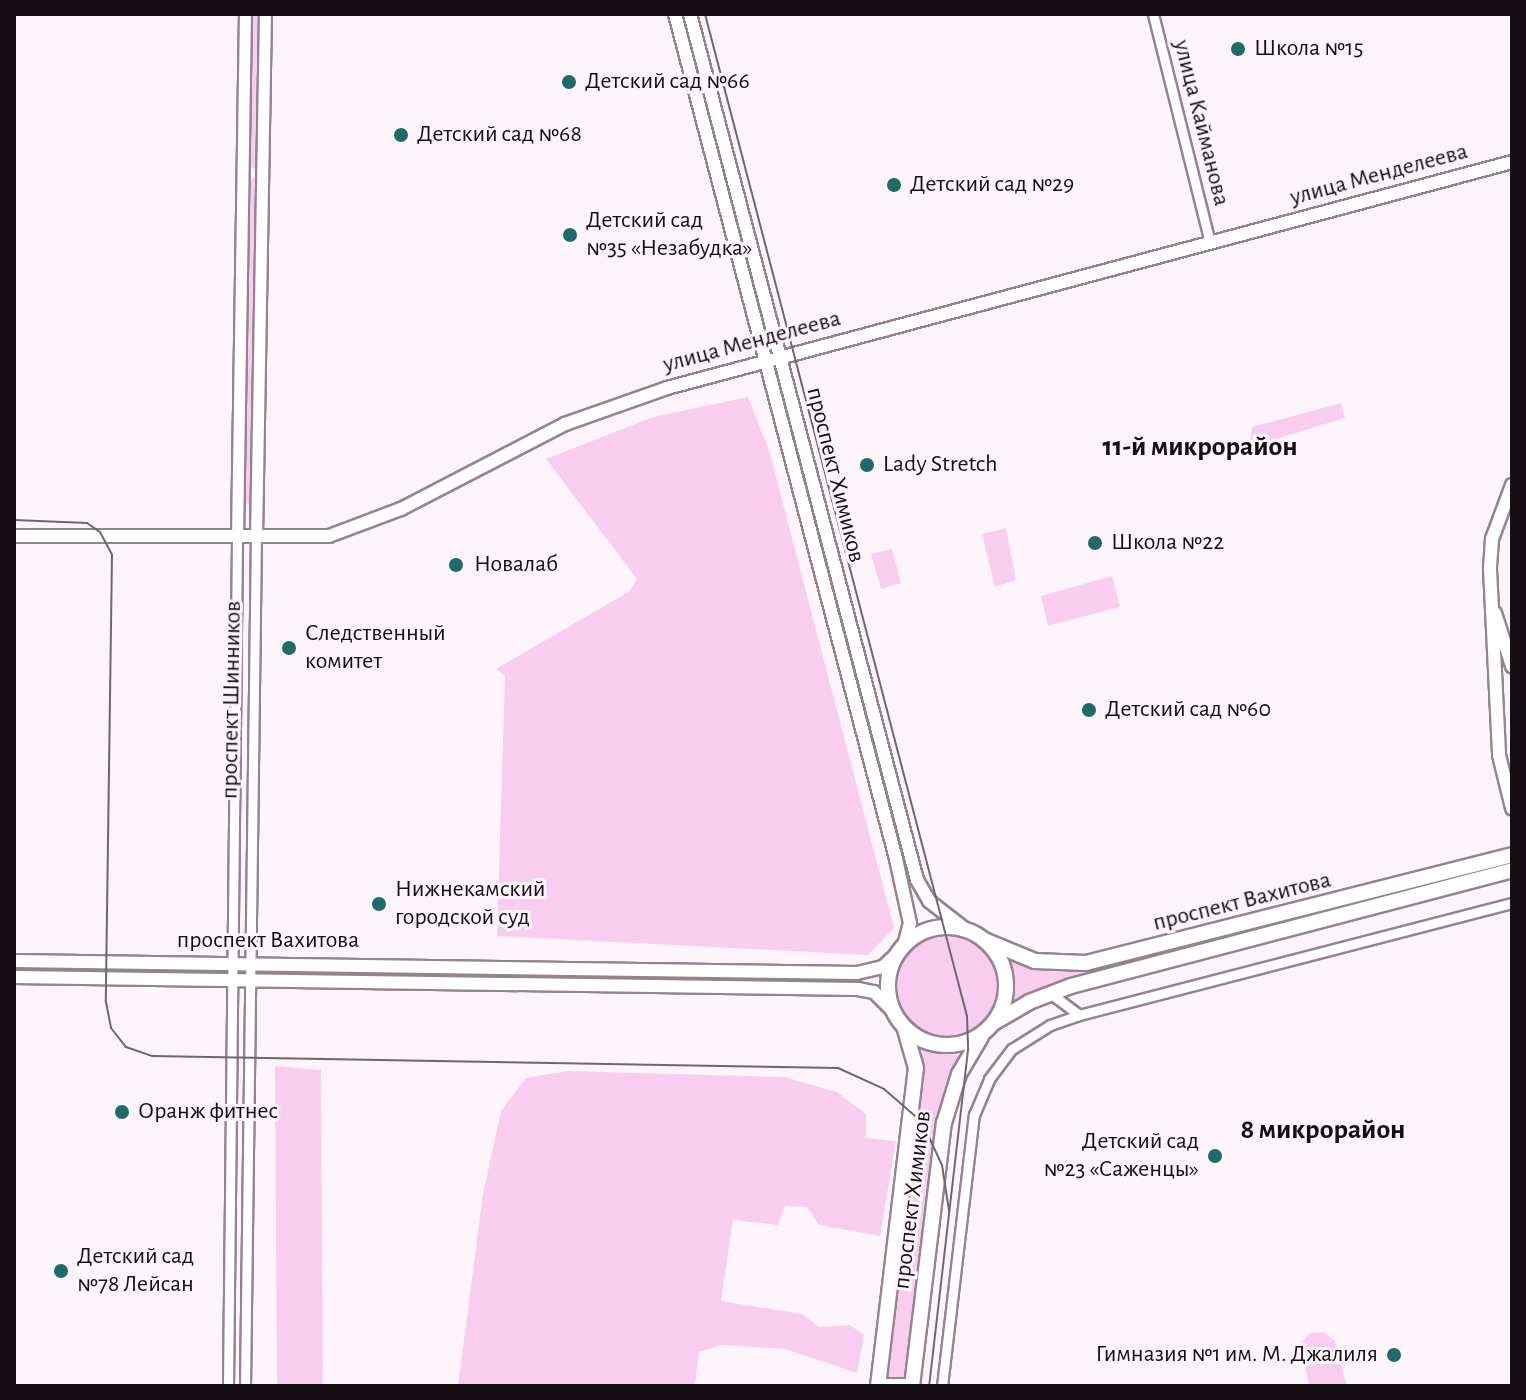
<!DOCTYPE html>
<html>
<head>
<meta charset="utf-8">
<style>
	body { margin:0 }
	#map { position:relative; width:1526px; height:1400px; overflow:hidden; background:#fdf5fb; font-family:"Alegreya Sans",sans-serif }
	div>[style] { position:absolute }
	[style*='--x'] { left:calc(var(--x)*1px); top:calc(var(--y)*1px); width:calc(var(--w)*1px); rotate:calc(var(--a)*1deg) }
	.green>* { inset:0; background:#f9cdef }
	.round { border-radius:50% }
	.roads { filter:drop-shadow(2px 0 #958390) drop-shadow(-2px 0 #958390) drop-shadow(0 2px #958390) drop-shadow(0 -2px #958390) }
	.minor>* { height:9px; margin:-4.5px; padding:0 4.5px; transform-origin:4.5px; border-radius:4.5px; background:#fff }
	.tertiary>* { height:11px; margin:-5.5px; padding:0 5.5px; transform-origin:5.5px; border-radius:5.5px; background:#fff }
	.secondary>* { height:12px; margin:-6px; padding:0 6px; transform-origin:6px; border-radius:6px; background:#fff }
	.primary>* { height:14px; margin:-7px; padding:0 7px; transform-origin:7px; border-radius:7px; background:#fff }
	.primary>.ring { margin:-7px; padding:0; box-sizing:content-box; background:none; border:14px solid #fff; border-radius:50% }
	.tram>* { height:2px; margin:-1px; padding:0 1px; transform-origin:1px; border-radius:1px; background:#6e676c }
	.dots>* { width:22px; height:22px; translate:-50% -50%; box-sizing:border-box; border:4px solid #fdf5fb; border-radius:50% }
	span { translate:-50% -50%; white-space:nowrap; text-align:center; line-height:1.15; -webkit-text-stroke:6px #fdf5fb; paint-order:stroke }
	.poi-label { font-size:24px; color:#150e13 }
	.left { translate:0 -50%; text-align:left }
	.right { translate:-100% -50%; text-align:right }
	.street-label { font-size:24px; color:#150e13 }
	.quarter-label { font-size:28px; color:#150e13; font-weight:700 }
	.frame { position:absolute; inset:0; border:16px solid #150e13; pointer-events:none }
</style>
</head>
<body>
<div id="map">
	<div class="green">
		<i style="clip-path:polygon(249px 14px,262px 14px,255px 169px,248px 166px)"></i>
		<i style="clip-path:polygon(681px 14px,685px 14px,752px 265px,748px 266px)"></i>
		<i style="clip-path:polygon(254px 177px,258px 179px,253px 504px,242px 503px,248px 183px)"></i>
		<i style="clip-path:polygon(748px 397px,769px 450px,894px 928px,868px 955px,497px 936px,505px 676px,496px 669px,630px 591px,637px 579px,546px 459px,653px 417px)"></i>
		<i style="clip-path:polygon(1341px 403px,1345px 418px,1249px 447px,1252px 427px)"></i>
		<i style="clip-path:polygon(1006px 528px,1016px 580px,995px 587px,982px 534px)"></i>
		<i style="clip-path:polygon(892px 549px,901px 583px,881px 589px,871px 554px)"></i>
		<i style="clip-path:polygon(1112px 576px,1120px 607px,1048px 626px,1041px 596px)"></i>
		<i style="clip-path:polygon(1512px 861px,1512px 865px,1062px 982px,1011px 1002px,1010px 960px,1044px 970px,1093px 970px)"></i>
		<i class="round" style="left:895px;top:936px;width:102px;height:102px"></i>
		<i style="clip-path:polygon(14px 967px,205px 969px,222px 973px,14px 973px)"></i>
		<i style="clip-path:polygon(923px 1050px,962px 1056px,946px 1088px,936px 1131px,904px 1378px,885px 1377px)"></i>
		<i style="clip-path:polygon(275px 1066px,321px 1070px,323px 1386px,277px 1386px)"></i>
		<i style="clip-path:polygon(568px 1071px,784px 1077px,837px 1092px,866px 1114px,866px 1138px,896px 1141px,880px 1236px,819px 1225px,807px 1207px,785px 1206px,778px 1225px,733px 1220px,721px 1301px,802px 1314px,819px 1327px,850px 1325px,864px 1335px,857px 1373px,785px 1349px,722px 1345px,699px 1352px,695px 1386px,458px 1386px,483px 1194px,501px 1111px,526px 1078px)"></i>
		<i style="clip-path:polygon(1324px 1332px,1335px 1341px,1347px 1386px,1309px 1386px,1301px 1343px,1310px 1333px)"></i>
	</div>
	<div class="roads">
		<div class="minor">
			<i style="--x:1153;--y:14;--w:236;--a:76"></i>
			<i style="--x:1050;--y:993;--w:36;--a:37"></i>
			<i style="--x:228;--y:1386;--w:848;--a:-89.39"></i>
			<i style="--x:245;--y:1386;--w:848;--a:-89.26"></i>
			<i style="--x:942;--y:1386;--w:273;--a:-83.3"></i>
			<i style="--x:974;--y:1115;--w:39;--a:-67"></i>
			<i style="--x:989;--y:1079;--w:38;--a:-53"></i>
			<i style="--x:1012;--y:1049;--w:45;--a:-32.3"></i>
			<i style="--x:1050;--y:1025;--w:31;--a:-19"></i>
			<i style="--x:1079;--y:1015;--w:447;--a:-14.5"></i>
		</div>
		<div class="tertiary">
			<i style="--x:237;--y:538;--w:524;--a:-89.13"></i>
			<i style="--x:256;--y:538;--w:524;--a:-89.02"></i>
		</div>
		<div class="secondary">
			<i style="--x:675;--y:14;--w:873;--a:75.34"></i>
			<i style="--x:896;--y:859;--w:66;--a:77.7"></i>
			<i style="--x:910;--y:923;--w:23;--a:105"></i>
			<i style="--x:690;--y:14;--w:895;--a:75.31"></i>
			<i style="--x:917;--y:880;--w:24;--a:60"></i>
			<i style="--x:929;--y:901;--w:46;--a:37.9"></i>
			<i style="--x:1512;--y:485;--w:58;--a:110.3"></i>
			<i style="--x:1492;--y:539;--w:30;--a:94"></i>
			<i style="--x:1490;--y:569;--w:186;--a:87.2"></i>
			<i style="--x:1499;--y:755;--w:55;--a:76.2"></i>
			<i style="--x:14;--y:536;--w:315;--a:0"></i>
			<i style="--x:329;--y:536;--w:77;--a:-20.6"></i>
			<i style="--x:401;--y:509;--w:185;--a:-27.4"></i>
			<i style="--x:565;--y:424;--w:108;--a:-19.4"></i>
			<i style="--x:667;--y:388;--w:875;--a:-14.97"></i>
			<i style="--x:1495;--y:613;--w:56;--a:72.2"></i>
			<i style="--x:14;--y:961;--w:843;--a:0.82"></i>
			<i style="--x:857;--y:973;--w:27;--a:-13"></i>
			<i style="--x:883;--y:967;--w:21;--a:-43"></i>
			<i style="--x:14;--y:977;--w:844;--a:0.81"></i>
			<i style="--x:858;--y:989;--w:16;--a:11"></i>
			<i style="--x:874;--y:992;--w:24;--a:45"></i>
		</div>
		<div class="primary">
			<i class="ring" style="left:888px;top:927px;width:104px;height:104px"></i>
			<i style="--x:984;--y:940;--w:55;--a:22.4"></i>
			<i style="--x:1035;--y:961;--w:51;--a:2.2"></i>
			<i style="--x:1086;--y:963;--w:439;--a:-14.2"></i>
			<i style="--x:995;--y:1022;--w:39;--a:-30"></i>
			<i style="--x:1029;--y:1002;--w:45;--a:-20.9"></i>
			<i style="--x:1071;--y:986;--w:456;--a:-14.7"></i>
			<i style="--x:878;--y:1386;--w:320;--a:-83.2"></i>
			<i style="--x:916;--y:1068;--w:40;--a:-106"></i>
			<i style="--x:886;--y:1386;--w:19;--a:0"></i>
			<i style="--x:912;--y:1386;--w:265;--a:-83.1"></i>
			<i style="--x:944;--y:1123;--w:51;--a:-73"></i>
			<i style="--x:959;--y:1074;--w:43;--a:-59.3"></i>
		</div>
	</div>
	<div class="tram">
		<i style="--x:705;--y:14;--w:1036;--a:75.35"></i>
		<i style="--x:967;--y:1016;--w:34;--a:88"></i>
		<i style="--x:968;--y:1050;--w:338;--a:96.6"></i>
		<i style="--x:14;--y:520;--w:73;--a:2.4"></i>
		<i style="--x:87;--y:523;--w:16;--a:35"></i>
		<i style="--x:100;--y:532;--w:26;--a:62"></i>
		<i style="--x:112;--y:555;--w:447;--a:90.8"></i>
		<i style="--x:106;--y:1002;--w:26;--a:79"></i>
		<i style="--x:111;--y:1028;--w:24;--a:52"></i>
		<i style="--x:126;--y:1047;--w:28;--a:19"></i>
		<i style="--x:152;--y:1056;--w:686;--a:1"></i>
		<i style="--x:838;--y:1068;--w:51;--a:24.5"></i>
		<i style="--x:884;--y:1089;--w:50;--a:41"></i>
		<i style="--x:922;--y:1122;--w:47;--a:65.1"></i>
		<i style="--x:942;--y:1165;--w:47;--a:81.3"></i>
	</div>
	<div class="dots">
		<i style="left:1238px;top:49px;background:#1f6b6c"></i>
		<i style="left:569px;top:82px;background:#1f6b6c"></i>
		<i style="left:401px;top:135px;background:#1f6b6c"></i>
		<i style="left:894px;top:185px;background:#1f6b6c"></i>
		<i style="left:570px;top:235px;background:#1f6b6c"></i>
		<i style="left:867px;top:465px;background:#1f6b6c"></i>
		<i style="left:1095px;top:543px;background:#1f6b6c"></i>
		<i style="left:456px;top:565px;background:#1f6b6c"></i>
		<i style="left:289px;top:648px;background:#1f6b6c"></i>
		<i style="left:1089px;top:710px;background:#1f6b6c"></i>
		<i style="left:379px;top:904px;background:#1f6b6c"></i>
		<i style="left:122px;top:1112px;background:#1f6b6c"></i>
		<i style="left:1215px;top:1156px;background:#1f6b6c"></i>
		<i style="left:61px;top:1271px;background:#1f6b6c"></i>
		<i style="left:1394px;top:1355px;background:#1f6b6c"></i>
	</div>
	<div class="poi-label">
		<span class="left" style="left:1254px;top:49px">Школа №15</span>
		<span class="left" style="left:585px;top:82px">Детский сад №66</span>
		<span class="left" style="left:417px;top:135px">Детский сад №68</span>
		<span class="left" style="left:910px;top:185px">Детский сад №29</span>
		<span class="left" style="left:586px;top:235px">Детский сад<br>№35 «Незабудка»</span>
		<span class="left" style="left:883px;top:465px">Lady Stretch</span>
		<span class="left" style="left:1111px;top:543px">Школа №22</span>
		<span class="left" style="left:474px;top:565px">Новалаб</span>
		<span class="left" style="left:305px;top:648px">Следственный<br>комитет</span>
		<span class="left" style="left:1105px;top:710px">Детский сад №60</span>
		<span class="left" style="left:395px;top:904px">Нижнекамский<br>городской суд</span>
		<span class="left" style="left:138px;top:1112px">Оранж фитнес</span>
		<span class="right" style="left:1199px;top:1156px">Детский сад<br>№23 «Саженцы»</span>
		<span class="left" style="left:77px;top:1271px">Детский сад<br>№78 Лейсан</span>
		<span class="right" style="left:1378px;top:1355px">Гимназия №1 им. М. Джалиля</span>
	</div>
	<div class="street-label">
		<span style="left:1201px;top:123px;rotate:76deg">улица Кайманова</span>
		<span style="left:1379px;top:175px;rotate:-15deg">улица Менделеева</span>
		<span style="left:752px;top:342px;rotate:-15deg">улица Менделеева</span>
		<span style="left:835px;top:475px;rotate:76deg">проспект Химиков</span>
		<span style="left:232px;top:700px;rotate:-89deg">проспект Шинников</span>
		<span style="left:1242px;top:902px;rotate:-14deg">проспект Вахитова</span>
		<span style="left:268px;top:941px">проспект Вахитова</span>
		<span style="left:913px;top:1200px;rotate:-83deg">проспект Химиков</span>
	</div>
	<div class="quarter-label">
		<span style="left:1200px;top:447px">11-й микрорайон</span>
		<span style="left:1323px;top:1130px">8 микрорайон</span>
	</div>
	<div class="frame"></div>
</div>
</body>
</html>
